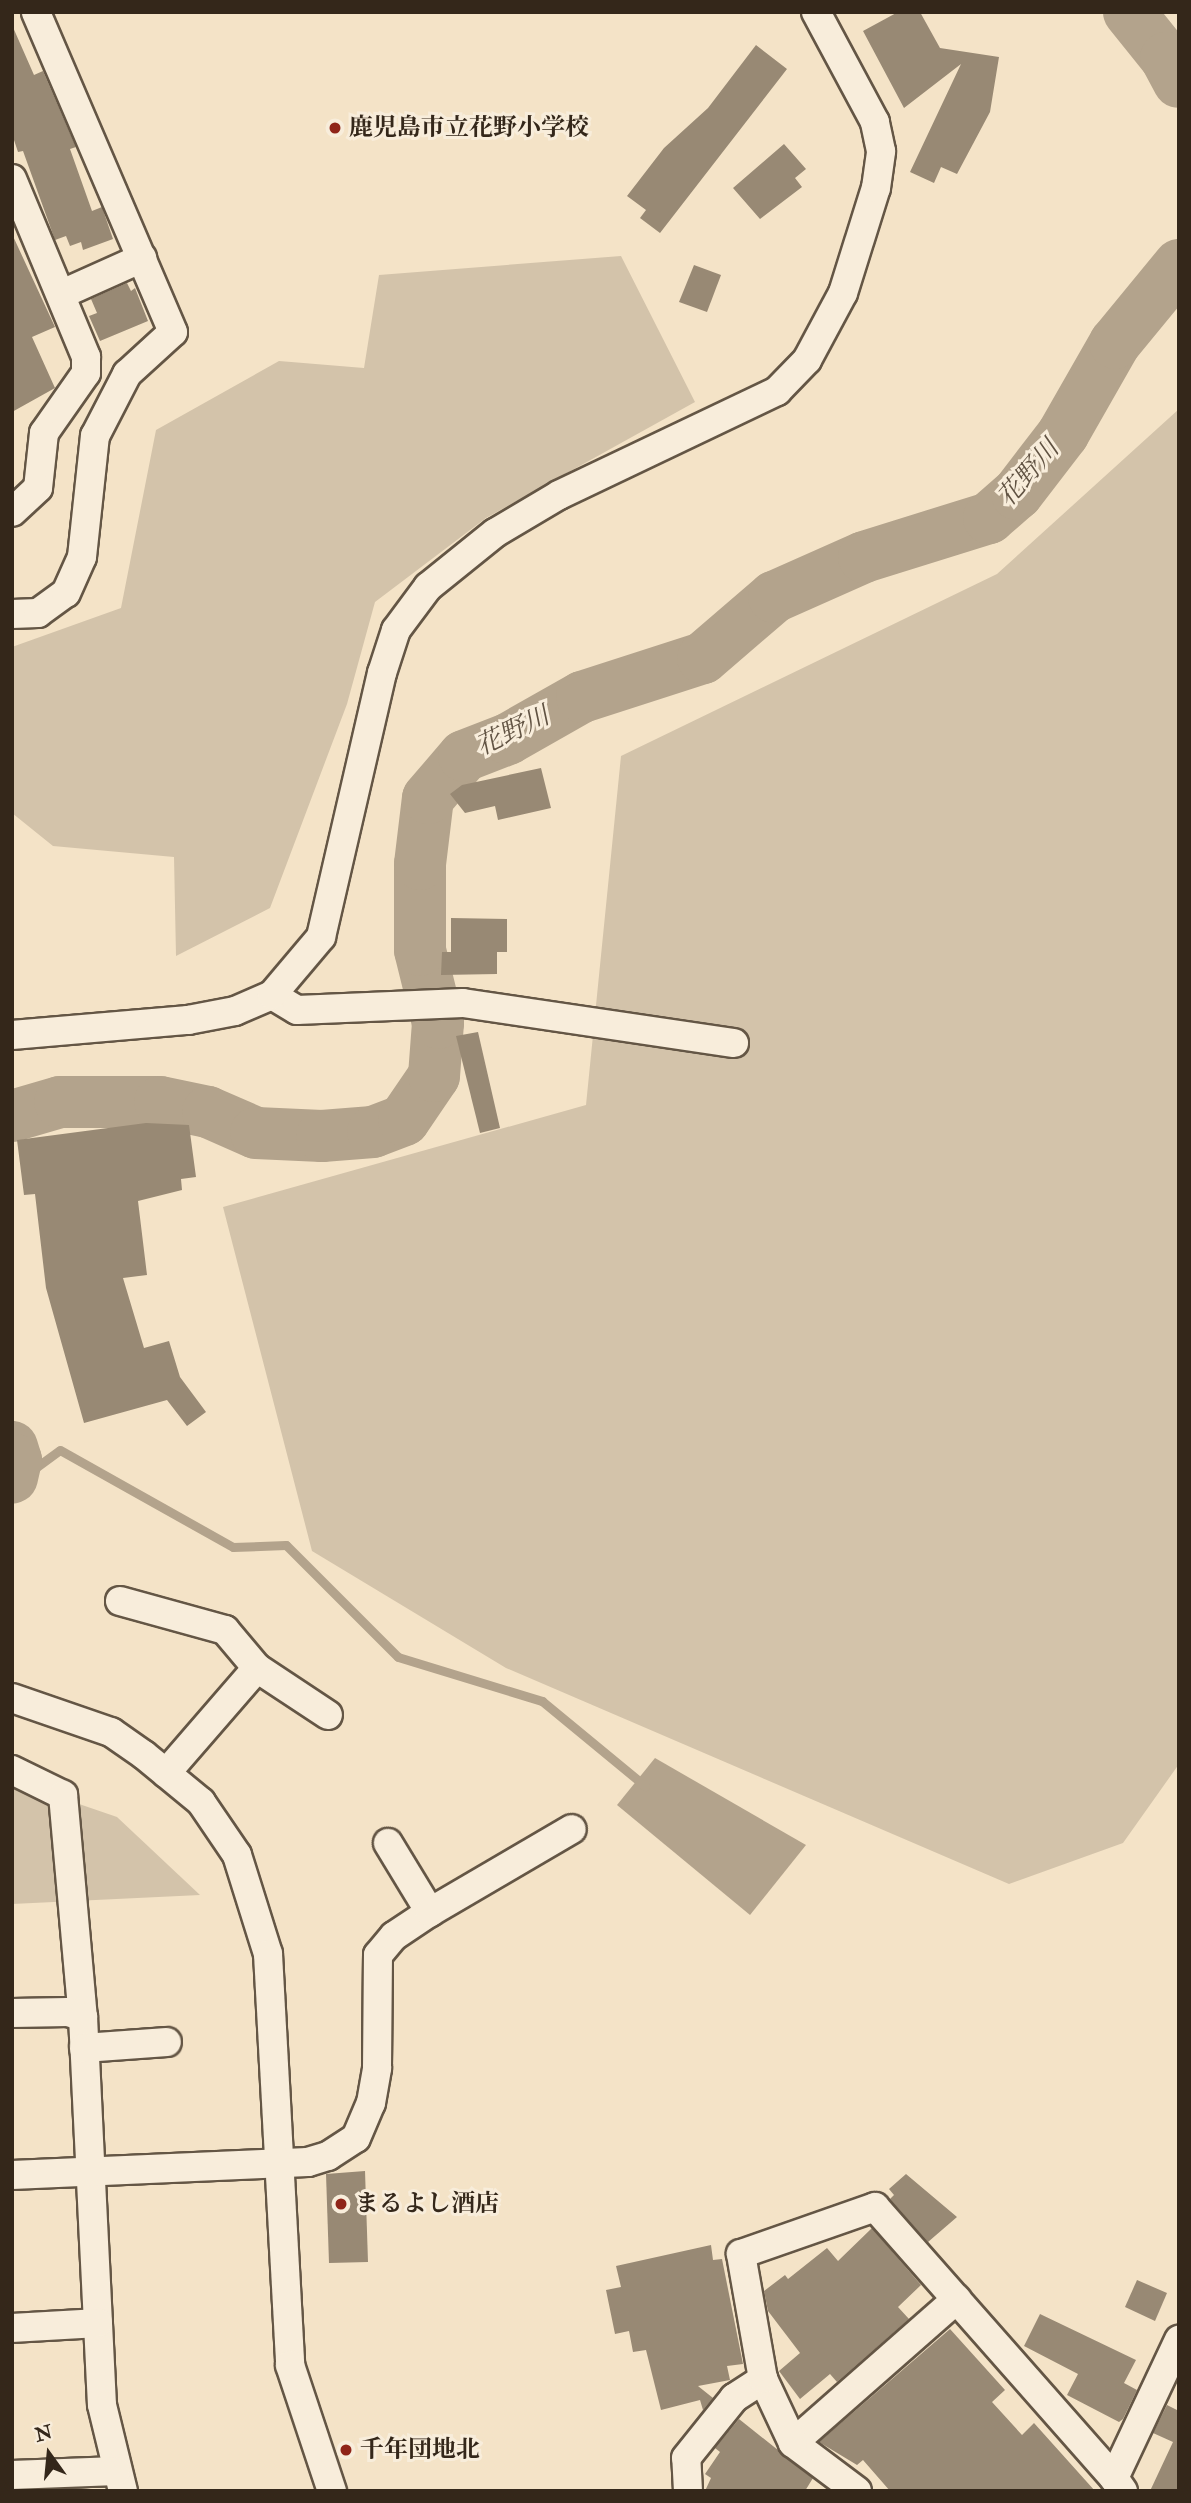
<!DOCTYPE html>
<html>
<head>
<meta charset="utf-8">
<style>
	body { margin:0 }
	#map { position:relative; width:1191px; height:2503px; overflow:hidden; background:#f4e3c7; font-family:"IM FELL Double Pica","Noto Serif JP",serif }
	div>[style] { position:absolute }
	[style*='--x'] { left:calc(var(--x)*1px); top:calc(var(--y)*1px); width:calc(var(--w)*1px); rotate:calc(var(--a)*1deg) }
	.green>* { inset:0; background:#d3c3aa }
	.water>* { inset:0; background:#b3a38c }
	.stream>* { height:9px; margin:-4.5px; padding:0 4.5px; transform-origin:4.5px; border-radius:4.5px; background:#b3a38c }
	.river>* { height:52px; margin:-26px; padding:0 26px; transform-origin:26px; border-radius:26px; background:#b3a38c }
	.building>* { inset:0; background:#988974 }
	.roads { filter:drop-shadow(2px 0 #645645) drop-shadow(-2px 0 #645645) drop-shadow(0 2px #645645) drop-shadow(0 -2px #645645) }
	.minor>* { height:28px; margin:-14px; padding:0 14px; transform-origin:14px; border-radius:14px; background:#f8eddb }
	.dots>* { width:19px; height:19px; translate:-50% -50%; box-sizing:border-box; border:4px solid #f8eddb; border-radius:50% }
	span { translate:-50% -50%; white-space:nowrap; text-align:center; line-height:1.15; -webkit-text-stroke:6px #f8eddb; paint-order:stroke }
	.poi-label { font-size:24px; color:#34271a; font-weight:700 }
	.left { translate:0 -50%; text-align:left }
	.water-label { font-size:26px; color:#605242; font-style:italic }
	.frame { position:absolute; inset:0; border:14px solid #34271a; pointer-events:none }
	.north { position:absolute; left:14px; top:2419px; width:70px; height:70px; -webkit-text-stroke:5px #f8eddb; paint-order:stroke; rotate:345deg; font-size:19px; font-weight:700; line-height:28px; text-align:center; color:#34271a }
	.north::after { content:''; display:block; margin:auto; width:24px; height:32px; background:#34271a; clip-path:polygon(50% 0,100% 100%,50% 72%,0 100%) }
</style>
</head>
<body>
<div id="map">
	<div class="green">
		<i style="clip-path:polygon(621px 256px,695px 402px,486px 518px,375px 602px,347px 704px,270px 908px,176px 956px,174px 857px,53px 846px,12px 813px,12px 647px,121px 608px,156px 430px,279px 361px,364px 368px,379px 275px)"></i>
		<i style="clip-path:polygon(1179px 409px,1179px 1764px,1123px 1843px,1009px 1884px,506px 1668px,312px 1551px,223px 1207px,586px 1105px,621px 756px,997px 574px)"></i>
		<i style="clip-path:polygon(12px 1781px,117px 1817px,200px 1895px,12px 1904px)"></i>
	</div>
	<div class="water">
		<i style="clip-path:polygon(655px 1758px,806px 1845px,750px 1915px,617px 1805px)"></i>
	</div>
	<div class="stream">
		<i style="--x:12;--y:1485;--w:59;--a:-36.1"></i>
		<i style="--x:60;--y:1450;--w:198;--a:29.3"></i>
		<i style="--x:233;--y:1547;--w:53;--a:-2.2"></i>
		<i style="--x:286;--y:1545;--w:158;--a:45"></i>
		<i style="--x:398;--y:1657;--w:151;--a:17"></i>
		<i style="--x:542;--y:1701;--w:134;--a:39.5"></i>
	</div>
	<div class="river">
		<i style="--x:1129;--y:12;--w:59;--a:51.2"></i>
		<i style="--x:1166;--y:58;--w:27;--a:62"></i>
		<i style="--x:12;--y:1116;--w:50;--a:-16.3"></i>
		<i style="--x:60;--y:1102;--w:100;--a:0"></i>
		<i style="--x:160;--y:1102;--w:49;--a:11.8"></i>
		<i style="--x:208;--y:1112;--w:52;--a:23.6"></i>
		<i style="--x:256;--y:1133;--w:66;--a:2.6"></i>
		<i style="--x:322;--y:1136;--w:51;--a:-4.5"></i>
		<i style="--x:373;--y:1132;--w:33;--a:-21"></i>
		<i style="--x:404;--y:1120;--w:53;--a:-55.7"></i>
		<i style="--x:434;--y:1076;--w:53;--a:-85.7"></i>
		<i style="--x:438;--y:1023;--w:75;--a:-103.9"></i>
		<i style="--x:420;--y:950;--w:86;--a:-90"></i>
		<i style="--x:420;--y:864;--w:66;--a:-83.1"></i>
		<i style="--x:428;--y:798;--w:55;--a:-49.4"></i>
		<i style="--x:464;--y:756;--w:47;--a:-21.1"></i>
		<i style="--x:508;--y:739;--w:85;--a:-29.6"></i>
		<i style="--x:582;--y:697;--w:127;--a:-17.9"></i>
		<i style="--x:703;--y:658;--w:94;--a:-40.7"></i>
		<i style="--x:774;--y:597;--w:98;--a:-24"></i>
		<i style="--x:864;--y:557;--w:131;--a:-17.3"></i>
		<i style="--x:989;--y:518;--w:37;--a:-41"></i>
		<i style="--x:1017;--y:494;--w:76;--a:-52.5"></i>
		<i style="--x:1063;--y:434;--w:105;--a:-60.3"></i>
		<i style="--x:1115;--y:343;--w:101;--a:-50.6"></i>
		<i style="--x:12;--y:1447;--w:14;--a:73"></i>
		<i style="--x:16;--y:1460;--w:18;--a:103"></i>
	</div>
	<div class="building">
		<i style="clip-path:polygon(898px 12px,920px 12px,940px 48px,999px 57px,990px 112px,957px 174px,941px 167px,934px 183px,910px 172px,961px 64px,904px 108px,863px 31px)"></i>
		<i style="clip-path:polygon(12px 25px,34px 75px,43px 71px,76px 147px,70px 149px,92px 211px,102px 207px,113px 239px,83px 250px,81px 242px,70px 246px,66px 236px,55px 240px,23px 151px,18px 152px,12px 134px)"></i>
		<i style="clip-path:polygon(756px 45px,787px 69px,660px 233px,640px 218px,646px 210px,627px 196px,664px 148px,708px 108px)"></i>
		<i style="clip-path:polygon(784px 144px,806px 169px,795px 178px,802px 187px,760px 219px,733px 188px)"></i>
		<i style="clip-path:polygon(12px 234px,55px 327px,32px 337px,55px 388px,12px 412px)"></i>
		<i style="clip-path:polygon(694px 265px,721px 275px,707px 312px,679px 302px)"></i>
		<i style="clip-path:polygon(127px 283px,131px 291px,135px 288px,148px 321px,100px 341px,89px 316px,97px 313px,91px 299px)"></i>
		<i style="clip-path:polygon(541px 768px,551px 808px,498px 820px,495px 806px,465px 813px,450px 794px,462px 785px)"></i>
		<i style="clip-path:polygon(451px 918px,507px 919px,507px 952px,497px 952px,497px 974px,441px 975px,442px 952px,451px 952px)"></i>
		<i style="clip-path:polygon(478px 1032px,500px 1128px,480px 1133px,456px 1036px)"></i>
		<i style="clip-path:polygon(146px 1123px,189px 1125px,196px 1177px,181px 1179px,182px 1190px,138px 1201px,147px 1275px,123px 1278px,144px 1348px,169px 1341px,180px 1377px,206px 1412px,187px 1426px,167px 1400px,84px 1423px,46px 1288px,35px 1194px,24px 1195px,17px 1140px)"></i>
		<i style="clip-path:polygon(365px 2171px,368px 2262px,329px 2263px,326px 2174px)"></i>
		<i style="clip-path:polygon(906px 2174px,957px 2217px,928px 2242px,890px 2199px,894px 2195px,889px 2189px)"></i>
		<i style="clip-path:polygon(872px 2228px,921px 2285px,898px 2307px,909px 2319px,837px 2382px,830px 2374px,800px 2399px,779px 2371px,800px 2353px,768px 2311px,764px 2291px,785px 2275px,788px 2279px,827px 2248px,838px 2261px)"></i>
		<i style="clip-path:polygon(711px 2245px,713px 2260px,722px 2259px,743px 2364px,727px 2366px,730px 2380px,698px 2386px,713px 2398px,703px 2410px,700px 2400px,661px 2410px,646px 2350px,633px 2352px,629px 2331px,615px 2334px,606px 2290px,621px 2287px,616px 2266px)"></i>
		<i style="clip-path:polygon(1137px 2280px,1167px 2293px,1155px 2321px,1125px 2307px)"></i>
		<i style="clip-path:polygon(1040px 2314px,1136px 2360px,1124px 2383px,1137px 2390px,1123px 2419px,1119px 2422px,1067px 2395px,1078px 2374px,1024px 2346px)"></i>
		<i style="clip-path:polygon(950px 2329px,1005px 2390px,992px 2402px,1022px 2435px,1034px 2423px,1095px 2491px,890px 2491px,863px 2460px,857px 2465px,819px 2442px)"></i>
		<i style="clip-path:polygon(1167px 2405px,1179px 2411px,1179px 2491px,1150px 2491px,1173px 2442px,1153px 2433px)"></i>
		<i style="clip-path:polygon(739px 2419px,813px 2478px,805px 2491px,705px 2491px,711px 2478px,705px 2474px,720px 2452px,715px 2448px)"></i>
	</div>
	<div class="roads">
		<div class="minor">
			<i style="--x:12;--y:179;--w:193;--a:67.4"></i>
			<i style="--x:86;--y:357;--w:16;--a:90"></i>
			<i style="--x:86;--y:373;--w:73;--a:125"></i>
			<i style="--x:44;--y:433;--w:55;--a:96.2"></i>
			<i style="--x:38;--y:488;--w:35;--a:137"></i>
			<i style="--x:62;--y:294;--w:88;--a:-24.2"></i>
			<i style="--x:12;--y:614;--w:26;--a:-2"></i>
			<i style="--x:38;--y:613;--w:34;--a:-36"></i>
			<i style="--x:66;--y:593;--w:39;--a:-66"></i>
			<i style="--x:82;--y:557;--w:122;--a:-83.9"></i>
			<i style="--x:95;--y:436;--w:70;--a:-62.7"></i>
			<i style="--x:127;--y:374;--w:62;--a:-42.4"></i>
			<i style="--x:173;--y:332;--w:348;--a:-113.2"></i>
			<i style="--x:272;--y:995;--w:29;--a:31"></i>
			<i style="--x:297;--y:1010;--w:166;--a:-2.4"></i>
			<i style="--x:463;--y:1003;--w:274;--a:8.4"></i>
			<i style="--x:12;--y:1035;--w:177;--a:-4.9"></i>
			<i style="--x:188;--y:1020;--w:48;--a:-10.8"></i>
			<i style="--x:235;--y:1011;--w:40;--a:-23.4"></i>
			<i style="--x:272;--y:995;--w:76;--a:-49.8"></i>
			<i style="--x:321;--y:937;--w:271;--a:-77"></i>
			<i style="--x:382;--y:673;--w:45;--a:-72"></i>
			<i style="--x:396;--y:630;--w:54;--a:-53.3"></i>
			<i style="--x:428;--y:587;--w:86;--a:-38.9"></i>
			<i style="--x:495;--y:533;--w:74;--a:-30.7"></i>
			<i style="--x:559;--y:495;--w:242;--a:-25.5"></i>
			<i style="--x:777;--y:391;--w:43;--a:-45.9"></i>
			<i style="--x:807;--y:360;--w:76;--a:-61.8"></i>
			<i style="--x:843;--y:293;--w:110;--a:-72.6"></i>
			<i style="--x:876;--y:188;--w:37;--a:-82"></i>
			<i style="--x:881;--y:151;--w:30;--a:-102"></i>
			<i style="--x:875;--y:122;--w:125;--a:-118.2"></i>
			<i style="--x:120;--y:1601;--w:109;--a:15.4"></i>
			<i style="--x:225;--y:1630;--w:50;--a:49.9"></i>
			<i style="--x:257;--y:1668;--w:139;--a:130.9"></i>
			<i style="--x:257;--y:1668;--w:85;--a:33.5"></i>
			<i style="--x:12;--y:1698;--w:105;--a:19"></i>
			<i style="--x:111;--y:1732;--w:40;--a:34.9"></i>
			<i style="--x:144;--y:1755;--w:74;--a:39.5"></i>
			<i style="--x:201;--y:1802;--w:64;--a:55.8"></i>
			<i style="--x:237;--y:1855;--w:104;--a:72.6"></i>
			<i style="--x:268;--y:1954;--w:412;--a:86.9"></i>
			<i style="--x:290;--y:2365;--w:133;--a:71.6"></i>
			<i style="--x:12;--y:1770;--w:57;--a:26.1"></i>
			<i style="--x:63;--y:1795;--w:223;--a:84.9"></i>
			<i style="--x:388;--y:1843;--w:81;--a:58.7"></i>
			<i style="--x:12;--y:2013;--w:56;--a:-1"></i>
			<i style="--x:68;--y:2012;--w:16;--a:18"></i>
			<i style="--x:83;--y:2017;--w:388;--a:87.2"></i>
			<i style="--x:102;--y:2405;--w:89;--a:76.3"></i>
			<i style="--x:84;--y:2048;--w:83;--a:-4.1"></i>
			<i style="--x:12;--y:2175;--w:296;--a:-2.5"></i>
			<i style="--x:308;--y:2162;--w:21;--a:-17"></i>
			<i style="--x:328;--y:2156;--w:33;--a:-33"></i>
			<i style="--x:356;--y:2138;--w:38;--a:-67"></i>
			<i style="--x:371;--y:2103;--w:36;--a:-80"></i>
			<i style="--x:377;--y:2068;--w:113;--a:-89.5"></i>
			<i style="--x:378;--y:1955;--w:25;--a:-50"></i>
			<i style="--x:394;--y:1936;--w:43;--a:-33.7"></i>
			<i style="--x:430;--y:1912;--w:164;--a:-30.3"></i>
			<i style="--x:12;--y:2328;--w:86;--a:-3.3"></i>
			<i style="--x:793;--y:2443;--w:218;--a:-41.3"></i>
			<i style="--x:12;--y:2475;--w:104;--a:-2.2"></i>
			<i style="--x:688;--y:2491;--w:33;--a:-93"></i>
			<i style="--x:686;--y:2458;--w:77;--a:-51.3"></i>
			<i style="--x:734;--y:2398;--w:35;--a:-33"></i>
			<i style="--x:857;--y:2491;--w:80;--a:-143.1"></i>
			<i style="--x:793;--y:2443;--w:71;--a:-115.1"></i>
			<i style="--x:763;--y:2379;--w:127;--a:-100"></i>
			<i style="--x:741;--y:2254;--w:142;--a:-19.3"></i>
			<i style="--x:875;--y:2207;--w:361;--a:48.6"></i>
			<i style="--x:1123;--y:2491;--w:16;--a:-125"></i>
			<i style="--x:1114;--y:2478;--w:153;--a:-64.8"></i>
		</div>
	</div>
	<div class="dots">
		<i style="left:335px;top:128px;background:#8f2418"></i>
		<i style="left:341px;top:2204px;background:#8f2418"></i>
		<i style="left:346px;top:2450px;background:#8f2418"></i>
	</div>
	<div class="poi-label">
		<span class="left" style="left:349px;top:128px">鹿児島市立花野小学校</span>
		<span class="left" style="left:355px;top:2204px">まるよし酒店</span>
		<span class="left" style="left:360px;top:2450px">千年団地北</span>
	</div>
	<div class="water-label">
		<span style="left:1029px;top:474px;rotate:-49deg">花野川</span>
		<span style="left:513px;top:732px;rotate:-26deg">花野川</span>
	</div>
	<div class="frame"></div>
	<div class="north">N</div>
</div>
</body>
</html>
